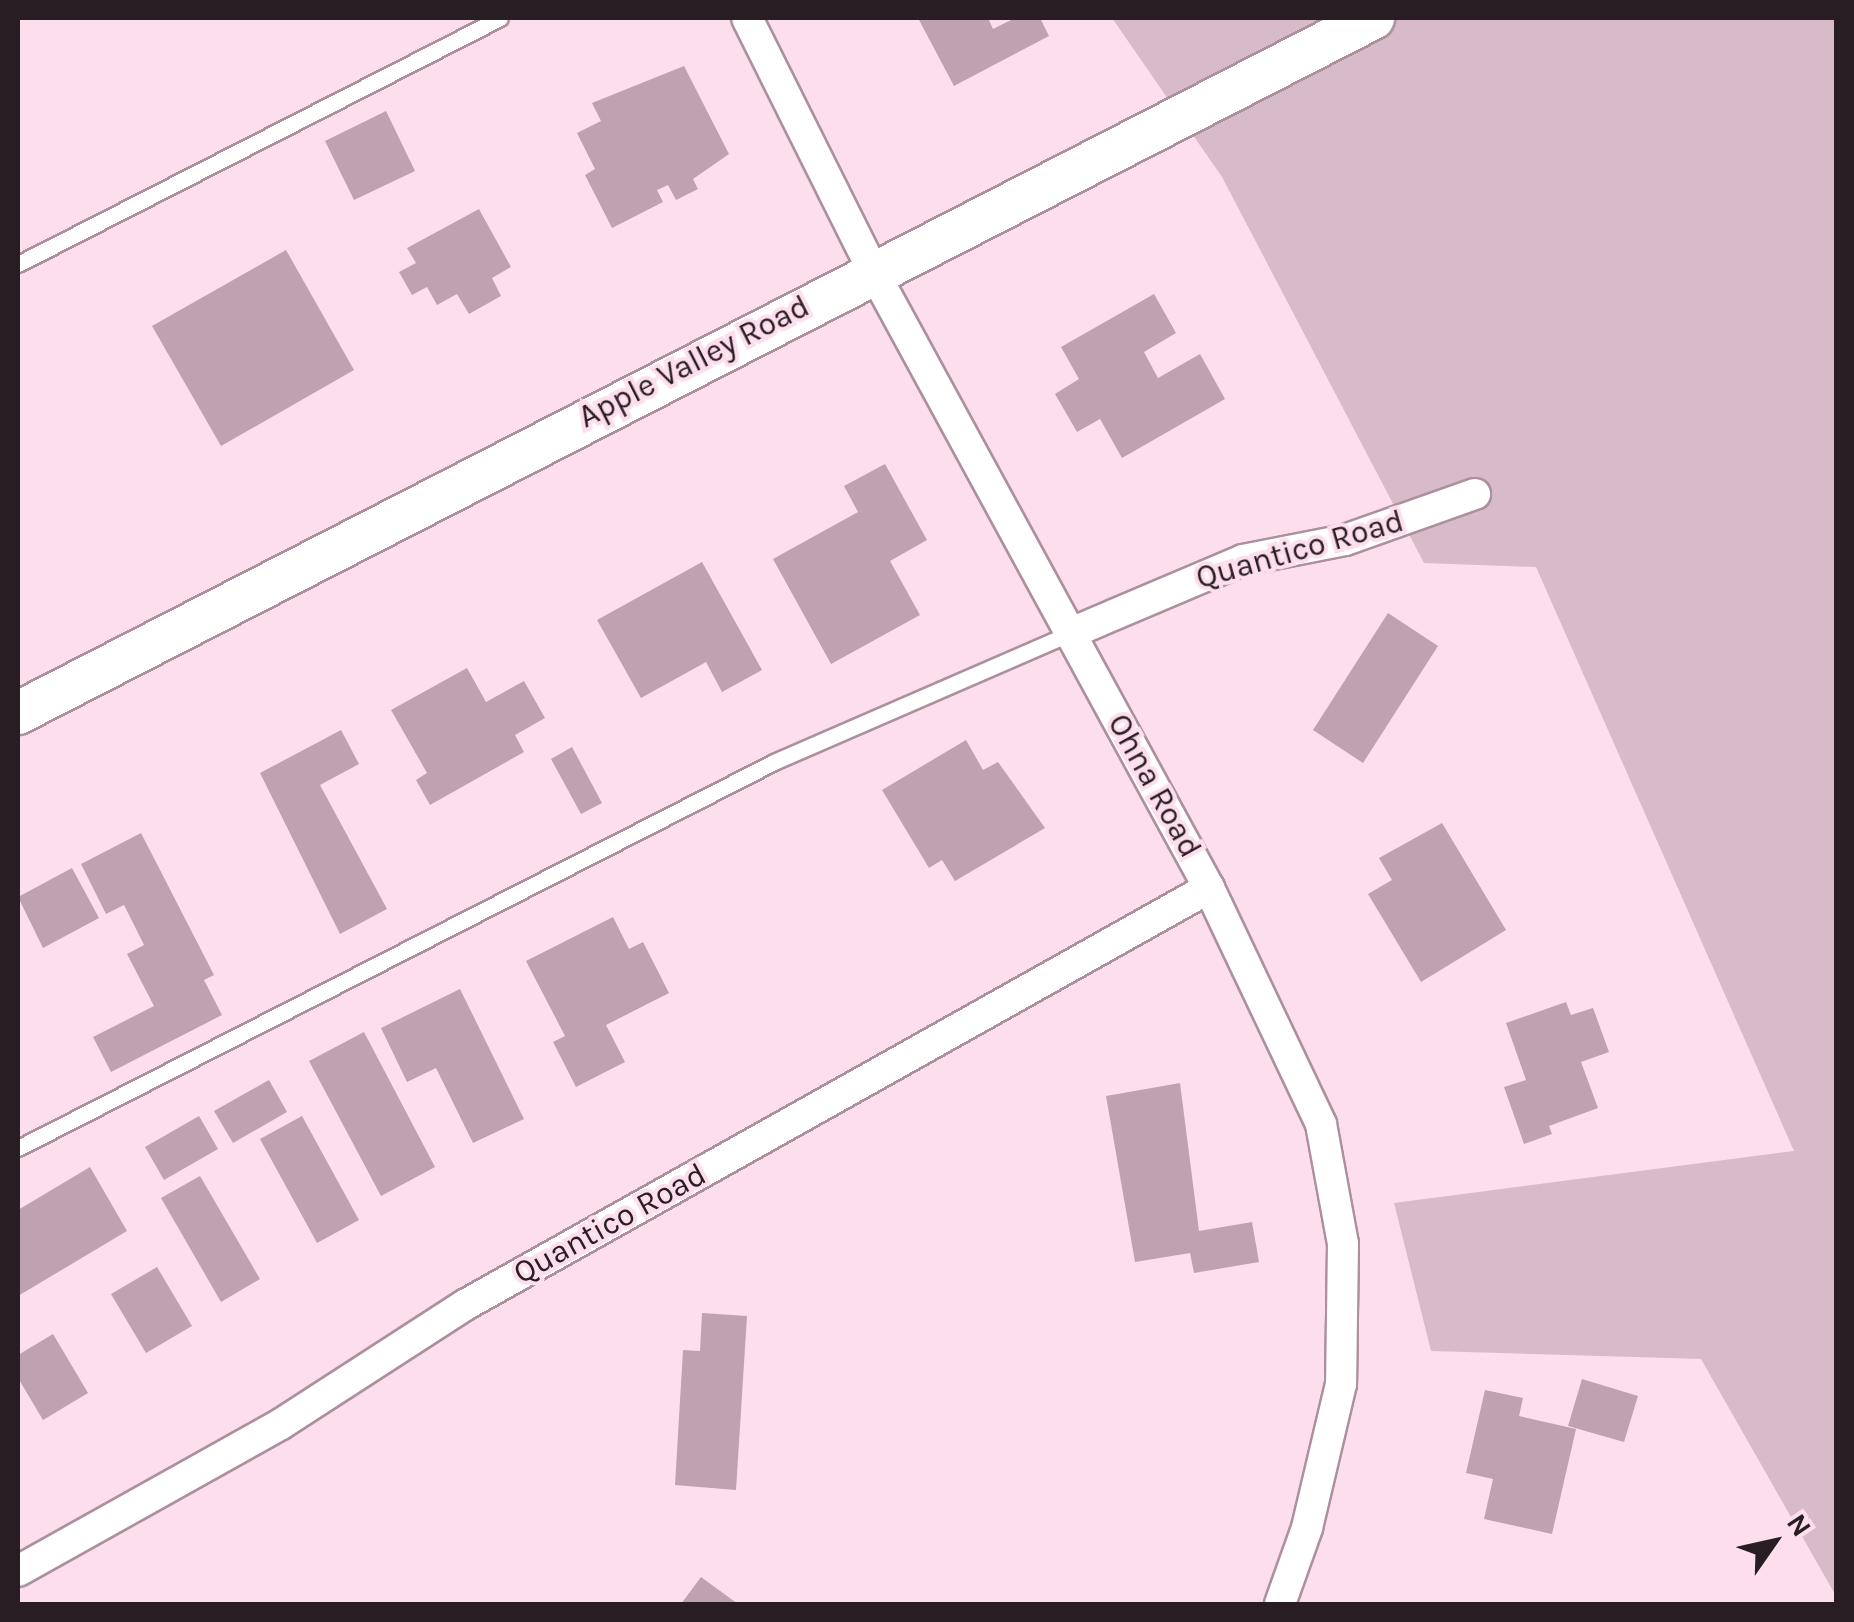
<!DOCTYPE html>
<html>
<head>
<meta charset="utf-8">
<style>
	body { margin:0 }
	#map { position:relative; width:1854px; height:1622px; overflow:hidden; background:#fddeed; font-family:Karla,sans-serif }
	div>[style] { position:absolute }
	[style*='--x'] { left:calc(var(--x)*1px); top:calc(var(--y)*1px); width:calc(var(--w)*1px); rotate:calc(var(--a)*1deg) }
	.green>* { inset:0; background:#d7bbc8 }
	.building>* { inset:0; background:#bea2b0 }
	.roads { filter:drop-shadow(2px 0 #ac909e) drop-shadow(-2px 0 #ac909e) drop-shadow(0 2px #ac909e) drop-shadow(0 -2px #ac909e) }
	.lane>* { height:15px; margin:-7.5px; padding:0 7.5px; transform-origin:7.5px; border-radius:7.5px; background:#fff }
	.street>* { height:30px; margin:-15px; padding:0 15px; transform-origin:15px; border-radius:15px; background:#fff }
	.secondary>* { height:42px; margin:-21px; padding:0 21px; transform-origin:21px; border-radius:21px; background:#fff }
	span { translate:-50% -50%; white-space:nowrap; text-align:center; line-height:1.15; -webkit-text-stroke:8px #fddeed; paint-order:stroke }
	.street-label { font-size:32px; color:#281d23 }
	.frame { position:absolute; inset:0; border:20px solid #281d23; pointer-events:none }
	.north { position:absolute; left:1724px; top:1492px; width:100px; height:100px; -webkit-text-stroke:8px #fddeed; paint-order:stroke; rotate:56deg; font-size:28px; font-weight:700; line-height:40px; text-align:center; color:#281d23 }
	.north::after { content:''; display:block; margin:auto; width:35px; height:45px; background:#281d23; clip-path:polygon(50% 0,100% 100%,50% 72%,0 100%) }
</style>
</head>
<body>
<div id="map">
	<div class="green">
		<i style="clip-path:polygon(1112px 18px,1836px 18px,1836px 1596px,1701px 1359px,1431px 1351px,1394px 1203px,1794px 1151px,1536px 567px,1424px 563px,1222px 177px)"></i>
	</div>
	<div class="building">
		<i style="clip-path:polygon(918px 18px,988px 18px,993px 29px,1015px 18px,1040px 18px,1049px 36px,954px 86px)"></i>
		<i style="clip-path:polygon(684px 66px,729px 154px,693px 179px,698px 189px,676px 200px,668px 185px,657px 190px,663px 202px,612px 228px,585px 175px,595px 169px,577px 133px,601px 121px,592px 103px)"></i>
		<i style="clip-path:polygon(386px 111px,415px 171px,354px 200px,325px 141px)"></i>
		<i style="clip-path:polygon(479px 209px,511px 267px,492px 278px,501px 296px,469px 314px,457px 294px,437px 305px,427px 287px,412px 295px,399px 272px,416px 263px,407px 248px)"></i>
		<i style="clip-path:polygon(286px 250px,354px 370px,221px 446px,152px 326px)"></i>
		<i style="clip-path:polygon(1154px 294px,1176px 333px,1144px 352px,1158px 378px,1200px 354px,1225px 399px,1122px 458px,1100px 419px,1077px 432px,1055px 394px,1079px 379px,1061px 347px)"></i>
		<i style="clip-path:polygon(885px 464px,927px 540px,890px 561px,920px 615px,831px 664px,773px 559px,858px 512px,844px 486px)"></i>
		<i style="clip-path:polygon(702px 562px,762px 670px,722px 692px,706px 662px,641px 698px,597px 620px)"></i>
		<i style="clip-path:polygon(1388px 613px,1438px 646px,1363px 763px,1313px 730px)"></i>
		<i style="clip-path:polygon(467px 668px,486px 702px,524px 681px,545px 718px,515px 735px,524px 752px,430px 805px,416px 780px,427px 773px,391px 710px)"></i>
		<i style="clip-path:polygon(341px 730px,359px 764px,320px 785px,387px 909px,340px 934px,260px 773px)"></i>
		<i style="clip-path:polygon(966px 740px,983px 770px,998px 762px,1045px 828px,955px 881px,942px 860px,929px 868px,882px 790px)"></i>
		<i style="clip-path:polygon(572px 747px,602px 803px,581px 814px,551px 759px)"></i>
		<i style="clip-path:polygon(1442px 823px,1506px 930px,1421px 982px,1368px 894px,1392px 880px,1379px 858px)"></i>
		<i style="clip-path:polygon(141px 833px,214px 975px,204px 980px,222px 1015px,111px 1072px,93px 1037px,154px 1006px,127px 954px,144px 945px,124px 905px,106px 914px,81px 864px)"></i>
		<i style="clip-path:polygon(72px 868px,99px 918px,43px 948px,18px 897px)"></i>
		<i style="clip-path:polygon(613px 917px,629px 949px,643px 942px,669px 993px,606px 1025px,625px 1062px,576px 1087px,553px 1042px,565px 1036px,526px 961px)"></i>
		<i style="clip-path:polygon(460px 989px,524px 1119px,473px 1143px,436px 1068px,407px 1082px,381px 1028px)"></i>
		<i style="clip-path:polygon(1566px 1002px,1571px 1015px,1593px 1008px,1609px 1052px,1581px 1062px,1598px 1108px,1549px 1126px,1552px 1134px,1524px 1144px,1504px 1087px,1526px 1080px,1506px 1023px)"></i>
		<i style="clip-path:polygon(364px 1032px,435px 1167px,381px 1196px,309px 1061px)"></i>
		<i style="clip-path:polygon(269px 1080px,287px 1112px,233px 1143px,214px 1111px)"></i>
		<i style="clip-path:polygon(1180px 1083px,1199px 1231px,1252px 1222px,1259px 1262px,1194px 1273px,1190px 1253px,1135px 1262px,1106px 1096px)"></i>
		<i style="clip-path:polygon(199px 1116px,218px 1149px,164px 1180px,145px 1147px)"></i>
		<i style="clip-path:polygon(302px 1116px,359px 1220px,317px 1243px,260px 1139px)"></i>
		<i style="clip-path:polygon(90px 1167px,127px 1231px,18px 1296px,18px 1210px)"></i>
		<i style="clip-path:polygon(200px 1176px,260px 1279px,221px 1302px,161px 1198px)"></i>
		<i style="clip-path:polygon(157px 1267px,192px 1326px,146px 1353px,111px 1294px)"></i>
		<i style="clip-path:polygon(702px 1313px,747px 1316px,736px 1490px,675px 1485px,683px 1350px,700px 1351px)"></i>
		<i style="clip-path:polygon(53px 1334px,88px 1393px,43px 1420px,18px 1378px,18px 1355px)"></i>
		<i style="clip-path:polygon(1582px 1379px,1638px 1396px,1624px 1442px,1568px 1426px)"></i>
		<i style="clip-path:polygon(1485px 1390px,1523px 1398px,1519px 1416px,1576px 1429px,1552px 1534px,1484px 1519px,1493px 1479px,1466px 1473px)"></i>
		<i style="clip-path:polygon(701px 1577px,738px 1604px,681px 1604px)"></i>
	</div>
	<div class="roads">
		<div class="lane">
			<i style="--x:18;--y:264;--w:541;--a:-27.04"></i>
			<i style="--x:18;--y:1148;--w:849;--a:-27.05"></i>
			<i style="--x:774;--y:762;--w:324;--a:-23.5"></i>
		</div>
		<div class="street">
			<i style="--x:747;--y:18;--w:280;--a:63.5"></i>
			<i style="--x:872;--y:269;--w:705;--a:61.43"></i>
			<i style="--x:1209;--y:888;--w:261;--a:64.6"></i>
			<i style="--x:1321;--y:1124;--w:122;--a:79.6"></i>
			<i style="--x:1343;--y:1244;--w:140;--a:90.8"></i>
			<i style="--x:1341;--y:1384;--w:148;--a:103.3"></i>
			<i style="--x:1307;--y:1528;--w:81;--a:109.6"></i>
			<i style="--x:1071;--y:633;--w:187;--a:-23"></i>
			<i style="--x:1243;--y:560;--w:104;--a:-11.1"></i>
			<i style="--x:1345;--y:540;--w:138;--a:-19.5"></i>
			<i style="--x:18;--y:1571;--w:301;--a:-29.2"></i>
			<i style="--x:281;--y:1424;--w:219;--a:-32.9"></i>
			<i style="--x:465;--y:1305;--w:853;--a:-29.27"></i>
		</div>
		<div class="secondary">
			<i style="--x:18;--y:713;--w:1523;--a:-27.15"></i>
		</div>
	</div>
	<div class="street-label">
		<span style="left:694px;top:362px;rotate:-27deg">Apple Valley Road</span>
		<span style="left:1300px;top:550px;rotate:-16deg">Quantico Road</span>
		<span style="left:1154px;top:786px;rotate:61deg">Ohna Road</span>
		<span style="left:610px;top:1224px;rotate:-29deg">Quantico Road</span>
	</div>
	<div class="frame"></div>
	<div class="north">N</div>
</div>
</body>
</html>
